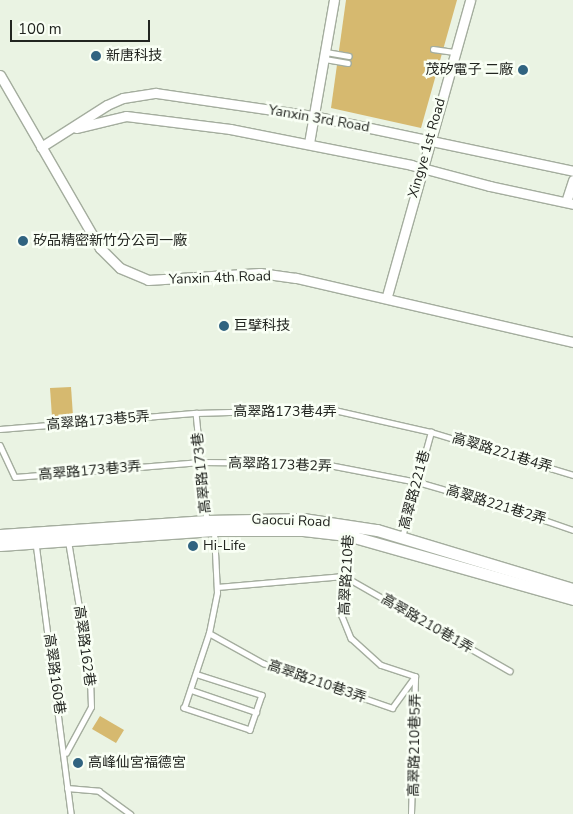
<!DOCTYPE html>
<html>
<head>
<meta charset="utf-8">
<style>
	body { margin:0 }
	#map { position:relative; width:573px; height:814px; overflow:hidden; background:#eaf3e3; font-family:"Nunito Sans","Noto Sans TC",sans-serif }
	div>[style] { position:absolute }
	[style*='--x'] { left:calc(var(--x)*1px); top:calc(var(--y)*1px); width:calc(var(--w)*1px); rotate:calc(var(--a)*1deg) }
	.green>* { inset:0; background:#d6b96f }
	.roads { filter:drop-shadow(1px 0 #a4ad9e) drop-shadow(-1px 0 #a4ad9e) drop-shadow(0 1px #a4ad9e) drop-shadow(0 -1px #a4ad9e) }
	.service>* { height:4.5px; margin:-2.25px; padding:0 2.25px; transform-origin:2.25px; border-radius:2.25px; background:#fff }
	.minor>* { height:9px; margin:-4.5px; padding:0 4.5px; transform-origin:4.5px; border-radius:4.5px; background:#fff }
	.tertiary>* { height:11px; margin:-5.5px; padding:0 5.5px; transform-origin:5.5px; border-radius:5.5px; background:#fff }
	.dots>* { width:14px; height:14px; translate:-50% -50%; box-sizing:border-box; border:2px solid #f9fff5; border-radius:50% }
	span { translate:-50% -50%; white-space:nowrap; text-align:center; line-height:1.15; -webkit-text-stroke:5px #f9fff5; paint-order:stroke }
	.poi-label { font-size:14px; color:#222520 }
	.left { translate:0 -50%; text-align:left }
	.right { translate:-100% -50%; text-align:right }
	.street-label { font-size:14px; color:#222520 }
	.scale { position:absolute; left:10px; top:20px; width:140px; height:22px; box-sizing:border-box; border:2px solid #222520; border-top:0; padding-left:6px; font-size:15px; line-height:18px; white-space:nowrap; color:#222520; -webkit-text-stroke:4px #f9fff5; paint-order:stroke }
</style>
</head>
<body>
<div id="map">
	<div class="green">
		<i style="clip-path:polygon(346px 0,457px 0,421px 128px,331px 108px)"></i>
		<i style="clip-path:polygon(71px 387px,73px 416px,52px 417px,50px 388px)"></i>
		<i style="clip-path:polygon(100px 716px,124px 730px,116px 743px,92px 729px)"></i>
	</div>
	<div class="roads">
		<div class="service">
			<i style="--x:433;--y:49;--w:21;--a:8"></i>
			<i style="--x:326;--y:52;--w:23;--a:10"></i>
			<i style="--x:325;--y:59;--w:23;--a:10"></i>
			<i style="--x:196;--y:413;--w:109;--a:84.2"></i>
			<i style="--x:0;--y:429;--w:197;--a:-4.7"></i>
			<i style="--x:196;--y:413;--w:134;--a:-1.7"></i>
			<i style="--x:330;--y:409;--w:104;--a:12.8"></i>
			<i style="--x:431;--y:432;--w:148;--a:16.8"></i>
			<i style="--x:0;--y:445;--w:35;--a:65"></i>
			<i style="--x:15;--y:477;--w:186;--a:-4.6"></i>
			<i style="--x:200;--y:462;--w:119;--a:0.5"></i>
			<i style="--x:319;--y:463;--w:101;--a:10.9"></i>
			<i style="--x:418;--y:482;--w:101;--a:16.1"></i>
			<i style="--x:515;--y:510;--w:61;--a:19"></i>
			<i style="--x:347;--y:535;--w:81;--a:93.5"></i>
			<i style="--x:342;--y:616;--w:24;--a:68"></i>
			<i style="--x:351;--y:638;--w:40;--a:42"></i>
			<i style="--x:381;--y:665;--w:36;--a:18"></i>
			<i style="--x:402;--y:537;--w:109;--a:-74.6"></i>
			<i style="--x:36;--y:543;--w:273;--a:82.6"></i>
			<i style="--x:217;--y:587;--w:127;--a:-5"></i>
			<i style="--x:344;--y:576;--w:191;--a:29.8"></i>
			<i style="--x:209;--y:633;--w:62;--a:29.1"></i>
			<i style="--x:263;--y:663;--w:137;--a:19.2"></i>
			<i style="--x:392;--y:708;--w:39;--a:-54"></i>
			<i style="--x:196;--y:674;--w:69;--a:17.7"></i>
			<i style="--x:262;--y:695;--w:37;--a:109"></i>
			<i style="--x:250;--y:730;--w:70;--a:-161.6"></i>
			<i style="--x:184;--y:708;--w:79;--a:-71.6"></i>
			<i style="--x:209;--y:633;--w:41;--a:-78.7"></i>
			<i style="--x:217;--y:593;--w:61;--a:-92.8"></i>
			<i style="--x:191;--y:690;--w:69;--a:18.7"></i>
			<i style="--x:66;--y:753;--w:52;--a:-61.5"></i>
			<i style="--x:91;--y:707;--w:33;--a:-92"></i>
			<i style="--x:90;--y:674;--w:135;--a:-99.4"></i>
			<i style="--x:67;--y:788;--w:32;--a:5"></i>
			<i style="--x:99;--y:791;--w:39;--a:36"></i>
			<i style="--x:411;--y:814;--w:137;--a:-88.3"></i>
		</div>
		<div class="minor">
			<i style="--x:0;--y:75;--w:200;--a:60"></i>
			<i style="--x:100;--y:248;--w:28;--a:45"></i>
			<i style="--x:120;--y:268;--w:30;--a:23"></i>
			<i style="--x:148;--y:280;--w:112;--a:-3.6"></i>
			<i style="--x:260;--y:273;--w:36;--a:8"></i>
			<i style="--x:296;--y:278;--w:284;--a:13"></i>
			<i style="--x:76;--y:128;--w:51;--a:-13.5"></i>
			<i style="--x:126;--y:116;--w:105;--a:7.1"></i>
			<i style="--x:230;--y:129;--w:185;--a:11.2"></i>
			<i style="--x:411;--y:165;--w:82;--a:14.9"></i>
			<i style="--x:490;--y:186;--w:85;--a:12.2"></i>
			<i style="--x:309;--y:143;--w:145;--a:-80.1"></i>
			<i style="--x:41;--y:147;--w:78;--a:-32.5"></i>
			<i style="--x:107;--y:105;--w:17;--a:-24"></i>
			<i style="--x:123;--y:98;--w:33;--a:-9"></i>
			<i style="--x:156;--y:93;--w:159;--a:8.3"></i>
			<i style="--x:313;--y:116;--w:266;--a:11.9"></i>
			<i style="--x:566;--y:202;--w:23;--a:-72"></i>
			<i style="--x:387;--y:296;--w:307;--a:-74.3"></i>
		</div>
		<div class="tertiary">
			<i style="--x:0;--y:535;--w:207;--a:-3.9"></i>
			<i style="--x:207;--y:521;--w:96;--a:-1.2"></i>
			<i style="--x:303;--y:519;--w:75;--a:8.5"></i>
			<i style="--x:377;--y:530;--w:205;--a:16.8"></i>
			<i style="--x:0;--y:545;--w:214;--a:-4"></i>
			<i style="--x:213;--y:530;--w:90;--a:0"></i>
			<i style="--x:303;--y:530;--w:44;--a:6.5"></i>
			<i style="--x:347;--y:535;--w:235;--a:15.8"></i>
		</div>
	</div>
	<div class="dots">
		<i style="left:96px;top:56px;background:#306380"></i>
		<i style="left:523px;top:70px;background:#306380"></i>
		<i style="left:23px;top:241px;background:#306380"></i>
		<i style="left:224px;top:326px;background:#306380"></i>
		<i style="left:193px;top:546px;background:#306380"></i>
		<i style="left:78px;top:763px;background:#306380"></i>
	</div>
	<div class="poi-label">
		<span class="left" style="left:106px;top:56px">新唐科技</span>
		<span class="right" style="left:513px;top:70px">茂矽電子 二廠</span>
		<span class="left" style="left:33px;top:241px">矽品精密新竹分公司一廠</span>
		<span class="left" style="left:234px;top:326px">巨擘科技</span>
		<span class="left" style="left:203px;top:546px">Hi-Life</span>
		<span class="left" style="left:88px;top:763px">高峰仙宮福德宮</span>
	</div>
	<div class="street-label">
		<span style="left:319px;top:119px;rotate:10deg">Yanxin 3rd Road</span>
		<span style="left:427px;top:148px;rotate:-74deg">Xingye 1st Road</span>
		<span style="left:220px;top:278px;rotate:-2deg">Yanxin 4th Road</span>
		<span style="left:285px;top:412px">高翠路173巷4弄</span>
		<span style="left:98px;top:421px;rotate:-5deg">高翠路173巷5弄</span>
		<span style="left:502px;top:453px;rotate:17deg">高翠路221巷4弄</span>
		<span style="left:280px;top:465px;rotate:2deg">高翠路173巷2弄</span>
		<span style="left:90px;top:471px;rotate:-5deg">高翠路173巷3弄</span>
		<span style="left:202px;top:473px;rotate:-96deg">高翠路173巷</span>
		<span style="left:415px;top:490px;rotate:-75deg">高翠路221巷</span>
		<span style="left:496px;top:505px;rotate:17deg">高翠路221巷2弄</span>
		<span style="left:291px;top:521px;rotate:2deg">Gaocui Road</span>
		<span style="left:347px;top:575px;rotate:-87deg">高翠路210巷</span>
		<span style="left:427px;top:624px;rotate:30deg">高翠路210巷1弄</span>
		<span style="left:84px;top:646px;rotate:82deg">高翠路162巷</span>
		<span style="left:54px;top:674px;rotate:82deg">高翠路160巷</span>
		<span style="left:317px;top:682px;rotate:19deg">高翠路210巷3弄</span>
		<span style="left:415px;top:745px;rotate:-89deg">高翠路210巷5弄</span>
	</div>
	<div class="scale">100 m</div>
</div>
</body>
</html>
